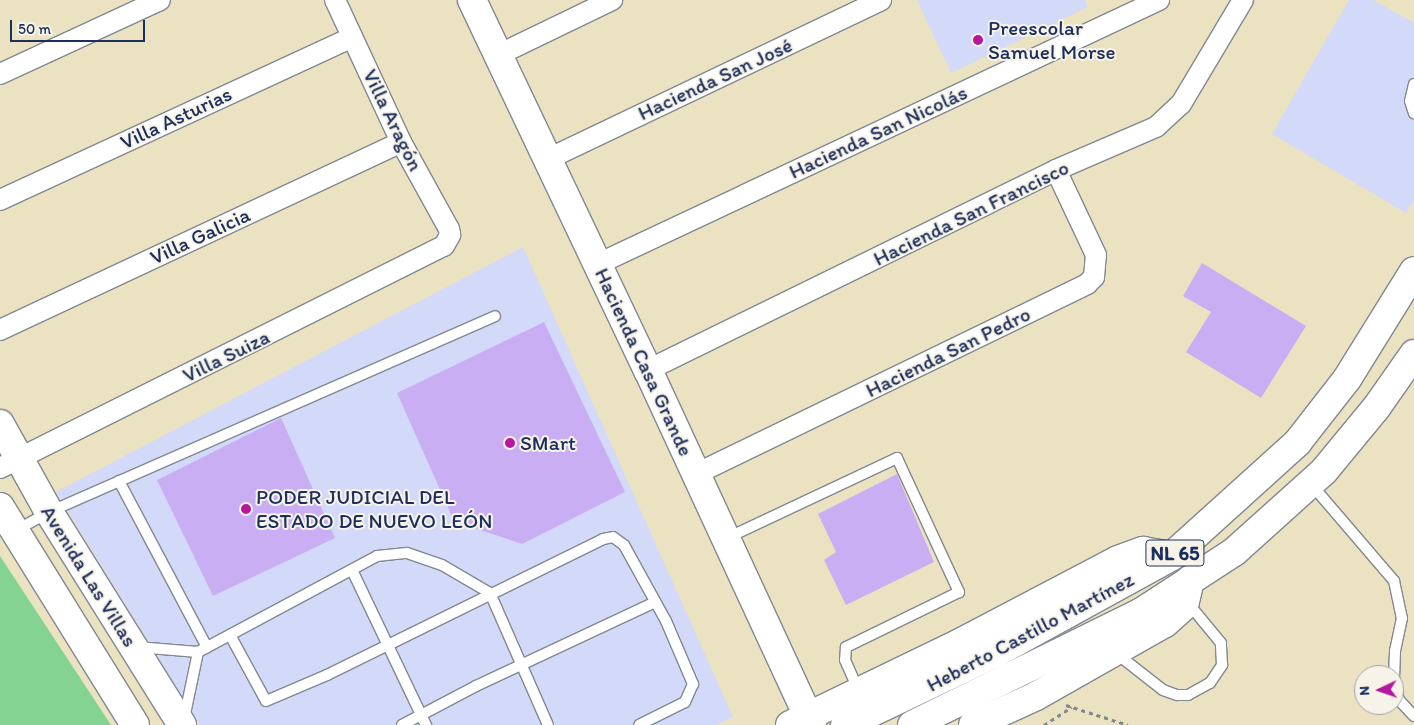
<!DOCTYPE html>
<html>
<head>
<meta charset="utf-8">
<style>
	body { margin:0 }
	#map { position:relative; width:1414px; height:725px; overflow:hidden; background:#eae2c1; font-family:Itim,sans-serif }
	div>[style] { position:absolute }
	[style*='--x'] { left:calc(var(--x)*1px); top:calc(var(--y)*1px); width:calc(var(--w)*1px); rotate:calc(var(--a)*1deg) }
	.built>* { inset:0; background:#d2d9f9 }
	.green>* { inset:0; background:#84d392 }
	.building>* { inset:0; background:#caaef4 }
	.path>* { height:3px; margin-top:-1.5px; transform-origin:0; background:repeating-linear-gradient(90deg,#828890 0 4px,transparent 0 8px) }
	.roads { filter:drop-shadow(1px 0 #828890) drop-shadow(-1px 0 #828890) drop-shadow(0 1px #828890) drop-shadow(0 -1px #828890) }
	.lane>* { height:10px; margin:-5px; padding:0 5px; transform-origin:5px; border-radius:5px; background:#fff }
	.street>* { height:20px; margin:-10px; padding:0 10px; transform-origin:10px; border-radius:10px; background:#fff }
	.secondary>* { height:28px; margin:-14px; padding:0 14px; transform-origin:14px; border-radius:14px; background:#fff }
	.primary>* { height:28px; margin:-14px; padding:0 14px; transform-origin:14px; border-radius:14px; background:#fff }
	.dots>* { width:14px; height:14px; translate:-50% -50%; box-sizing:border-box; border:2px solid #f7f3e8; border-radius:50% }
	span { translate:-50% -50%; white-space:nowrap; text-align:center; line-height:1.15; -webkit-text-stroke:4px #f7f3e8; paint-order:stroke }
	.shield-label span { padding:1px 4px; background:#f7f3e8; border:1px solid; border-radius:4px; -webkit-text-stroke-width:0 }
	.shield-label { font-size:20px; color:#1b2f5e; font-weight:700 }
	.poi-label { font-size:21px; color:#1b2f5e }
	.left { translate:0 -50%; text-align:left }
	.street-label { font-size:21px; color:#1b2f5e }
	.north { position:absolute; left:1354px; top:665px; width:50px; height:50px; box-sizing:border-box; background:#f7f3e8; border:1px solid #9fa5b1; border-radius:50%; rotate:267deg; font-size:14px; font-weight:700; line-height:20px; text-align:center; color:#1b2f5e }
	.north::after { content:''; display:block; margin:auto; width:18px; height:22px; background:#b5179e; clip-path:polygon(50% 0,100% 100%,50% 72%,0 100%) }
	.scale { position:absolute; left:10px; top:20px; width:135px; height:22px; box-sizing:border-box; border:2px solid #1b2f5e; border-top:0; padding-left:6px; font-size:15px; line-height:18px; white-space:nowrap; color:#1b2f5e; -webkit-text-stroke:4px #f7f3e8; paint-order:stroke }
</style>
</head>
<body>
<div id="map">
	<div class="built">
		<i style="clip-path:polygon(917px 0,1085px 0,1088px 7px,951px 73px)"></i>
		<i style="clip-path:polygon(1349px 0,1373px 0,1414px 23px,1414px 200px,1406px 213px,1272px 134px)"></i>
		<i style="clip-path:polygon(523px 247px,733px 717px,716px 725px,200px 725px,56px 492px)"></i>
	</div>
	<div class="green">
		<i style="clip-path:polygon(0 556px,111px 725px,0 725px)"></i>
	</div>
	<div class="building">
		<i style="clip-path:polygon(1202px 263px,1306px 326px,1261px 398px,1186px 352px,1211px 312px,1183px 296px)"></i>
		<i style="clip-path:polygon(544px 322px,625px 492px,522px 544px,454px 521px,397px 393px)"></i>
		<i style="clip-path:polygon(281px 418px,335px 538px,213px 596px,157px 480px)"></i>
		<i style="clip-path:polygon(897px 474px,934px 562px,846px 605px,824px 560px,836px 552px,818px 514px)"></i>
	</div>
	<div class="path">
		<i style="--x:1066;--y:705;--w:65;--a:17.9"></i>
		<i style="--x:1044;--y:725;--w:33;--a:-33"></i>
	</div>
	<div class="roads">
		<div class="lane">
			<i style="--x:1414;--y:84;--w:17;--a:103"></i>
			<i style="--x:1410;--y:101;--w:13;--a:72"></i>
			<i style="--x:119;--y:481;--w:188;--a:62.1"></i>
			<i style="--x:1311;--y:484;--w:128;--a:49.4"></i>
			<i style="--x:1394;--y:581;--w:38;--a:78"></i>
			<i style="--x:1402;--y:618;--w:34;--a:102"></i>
			<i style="--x:1395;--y:651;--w:24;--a:92"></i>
			<i style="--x:15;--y:531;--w:39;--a:-29"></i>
			<i style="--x:49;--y:512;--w:487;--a:-23.7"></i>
			<i style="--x:727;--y:538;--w:188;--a:-25.2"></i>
			<i style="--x:897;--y:458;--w:148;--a:65.2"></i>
			<i style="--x:959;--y:592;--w:126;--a:154"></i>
			<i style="--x:846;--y:647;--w:13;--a:94"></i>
			<i style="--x:845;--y:660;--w:34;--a:66"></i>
			<i style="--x:352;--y:570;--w:172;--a:64.5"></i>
			<i style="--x:230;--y:635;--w:75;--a:61.4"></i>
			<i style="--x:266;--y:701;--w:66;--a:-23.1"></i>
			<i style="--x:327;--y:675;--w:308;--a:-26.2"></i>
			<i style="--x:603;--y:539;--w:10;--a:-11"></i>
			<i style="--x:613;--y:537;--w:14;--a:36"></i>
			<i style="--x:624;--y:545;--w:87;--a:61.1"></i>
			<i style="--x:666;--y:621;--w:69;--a:66.8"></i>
			<i style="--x:693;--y:684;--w:20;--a:114"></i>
			<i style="--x:685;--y:702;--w:51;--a:153.4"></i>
			<i style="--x:137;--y:647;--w:61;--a:4.7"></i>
			<i style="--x:198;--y:652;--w:203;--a:-28.2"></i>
			<i style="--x:377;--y:556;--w:30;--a:-6"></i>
			<i style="--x:407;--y:553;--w:37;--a:19"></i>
			<i style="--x:442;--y:565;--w:56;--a:30.3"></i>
			<i style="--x:490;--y:593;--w:144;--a:66.3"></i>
			<i style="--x:1117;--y:654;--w:58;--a:38"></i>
			<i style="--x:1163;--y:690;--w:15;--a:20"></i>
			<i style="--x:1177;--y:695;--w:11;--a:0"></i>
			<i style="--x:1188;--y:695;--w:25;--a:-29"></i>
			<i style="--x:1210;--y:683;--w:22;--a:-56"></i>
			<i style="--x:1222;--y:665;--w:22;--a:-93"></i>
			<i style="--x:1221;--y:643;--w:52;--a:-129.5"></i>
			<i style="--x:1394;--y:677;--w:24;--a:78"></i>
			<i style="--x:1399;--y:700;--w:22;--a:47"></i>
			<i style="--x:184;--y:719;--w:68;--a:-78.2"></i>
			<i style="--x:402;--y:725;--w:84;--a:-27.8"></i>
			<i style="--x:476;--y:686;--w:198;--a:-25.1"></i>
		</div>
		<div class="street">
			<i style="--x:498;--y:55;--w:127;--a:-25.8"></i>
			<i style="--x:0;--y:74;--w:176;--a:-24.8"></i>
			<i style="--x:548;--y:159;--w:369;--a:-25.5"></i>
			<i style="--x:0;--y:200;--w:388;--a:-24.8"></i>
			<i style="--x:598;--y:264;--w:620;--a:-25.2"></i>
			<i style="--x:0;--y:330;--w:443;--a:-25.1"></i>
			<i style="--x:648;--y:370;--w:454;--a:-26.1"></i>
			<i style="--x:1056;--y:170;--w:109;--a:-23.3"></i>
			<i style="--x:1156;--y:127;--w:34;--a:-43"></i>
			<i style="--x:1181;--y:104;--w:121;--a:-59.2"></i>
			<i style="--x:0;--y:468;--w:496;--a:-26.6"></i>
			<i style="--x:444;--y:246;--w:13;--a:-61"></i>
			<i style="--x:450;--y:235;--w:6;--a:-99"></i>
			<i style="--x:449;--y:229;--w:99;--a:-118.9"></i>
			<i style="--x:401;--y:142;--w:157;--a:-114.9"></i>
			<i style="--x:696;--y:474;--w:435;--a:-25.9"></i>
			<i style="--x:1087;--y:284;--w:10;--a:-45"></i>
			<i style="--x:1094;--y:277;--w:22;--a:-85"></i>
			<i style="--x:1096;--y:255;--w:94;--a:-115.2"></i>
		</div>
		<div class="secondary">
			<i style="--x:472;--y:0;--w:410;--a:64.6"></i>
			<i style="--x:648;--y:370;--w:391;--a:65.2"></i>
			<i style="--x:0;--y:424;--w:101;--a:60.9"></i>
			<i style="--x:49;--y:512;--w:251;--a:58"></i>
			<i style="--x:0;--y:507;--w:256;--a:58.2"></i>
			<i style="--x:790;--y:725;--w:189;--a:-25.8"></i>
			<i style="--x:960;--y:643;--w:178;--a:-27.7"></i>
			<i style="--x:1118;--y:560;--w:27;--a:-20"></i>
			<i style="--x:1143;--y:551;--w:29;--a:10"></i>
			<i style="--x:973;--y:725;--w:69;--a:-24.7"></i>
			<i style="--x:1036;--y:696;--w:148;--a:-29.5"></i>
			<i style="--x:1165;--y:623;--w:25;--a:-42"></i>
			<i style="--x:1184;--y:606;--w:27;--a:-77"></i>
		</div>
		<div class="primary">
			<i style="--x:845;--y:725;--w:165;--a:-25.5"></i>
			<i style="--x:994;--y:654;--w:203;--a:-28.8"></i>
			<i style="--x:1172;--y:556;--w:169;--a:-42.1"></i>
			<i style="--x:1297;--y:443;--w:81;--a:-52"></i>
			<i style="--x:1347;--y:379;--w:127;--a:-58.2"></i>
			<i style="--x:912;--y:725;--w:254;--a:-26.2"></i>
			<i style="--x:1140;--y:613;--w:112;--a:-33"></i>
			<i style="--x:1234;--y:552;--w:121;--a:-42"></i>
			<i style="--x:1324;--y:471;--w:82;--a:-50.5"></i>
			<i style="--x:1376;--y:408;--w:66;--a:-54.9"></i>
		</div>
	</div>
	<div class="dots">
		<i style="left:978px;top:40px;background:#b5179e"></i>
		<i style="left:510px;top:443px;background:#b5179e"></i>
		<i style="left:246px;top:509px;background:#b5179e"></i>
	</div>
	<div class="shield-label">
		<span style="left:1175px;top:553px">NL 65</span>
	</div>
	<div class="poi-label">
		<span class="left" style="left:988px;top:40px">Preescolar<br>Samuel Morse</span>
		<span class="left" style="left:520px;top:443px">SMart</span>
		<span class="left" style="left:256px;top:509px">PODER JUDICIAL DEL<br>ESTADO DE NUEVO LEÓN</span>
	</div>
	<div class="street-label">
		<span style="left:715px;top:79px;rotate:-25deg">Hacienda San José</span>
		<span style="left:176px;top:118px;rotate:-25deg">Villa Asturias</span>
		<span style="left:393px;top:120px;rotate:64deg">Villa Aragón</span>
		<span style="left:878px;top:132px;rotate:-25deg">Hacienda San Nicolás</span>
		<span style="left:971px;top:213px;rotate:-26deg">Hacienda San Francisco</span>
		<span style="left:200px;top:236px;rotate:-25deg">Villa Galicia</span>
		<span style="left:948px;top:352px;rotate:-26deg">Hacienda San Pedro</span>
		<span style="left:226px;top:356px;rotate:-26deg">Villa Suiza</span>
		<span style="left:644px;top:362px;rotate:65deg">Hacienda Casa Grande</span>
		<span style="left:89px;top:576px;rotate:58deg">Avenida Las Villas</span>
		<span style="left:1030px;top:632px;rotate:-28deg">Heberto Castillo Martínez</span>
	</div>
	<div class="north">N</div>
	<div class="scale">50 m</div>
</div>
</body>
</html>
